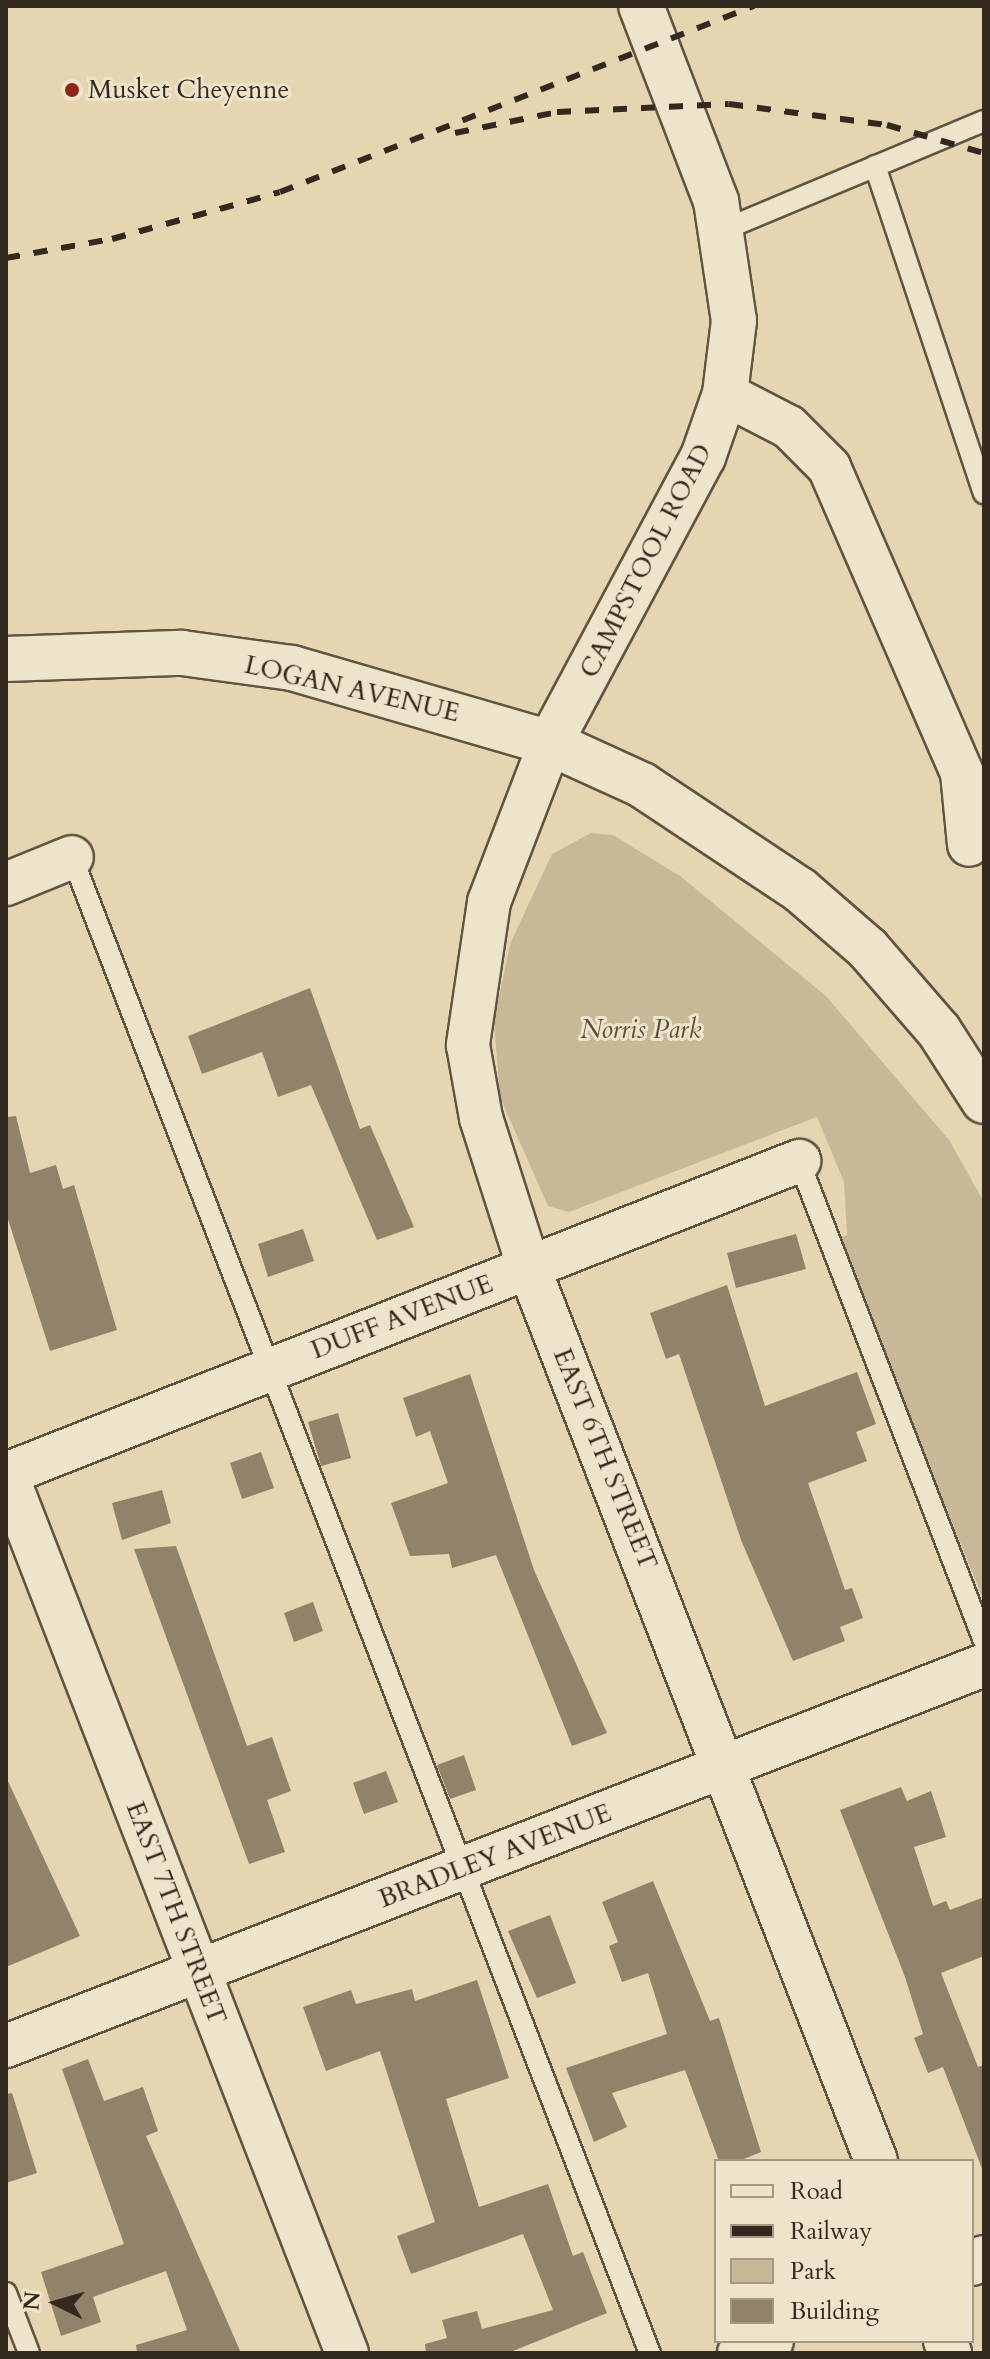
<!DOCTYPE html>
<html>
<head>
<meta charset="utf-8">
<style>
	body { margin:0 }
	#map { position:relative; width:990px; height:2359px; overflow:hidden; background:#e5d6b1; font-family:Cardo,serif }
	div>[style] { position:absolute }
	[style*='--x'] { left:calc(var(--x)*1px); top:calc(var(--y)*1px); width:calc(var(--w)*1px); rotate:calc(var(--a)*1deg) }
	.green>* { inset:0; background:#c7b998 }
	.building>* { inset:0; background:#90836a }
	.roads { filter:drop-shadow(2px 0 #605443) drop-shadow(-2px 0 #605443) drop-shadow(0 2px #605443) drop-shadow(0 -2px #605443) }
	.service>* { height:20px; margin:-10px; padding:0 10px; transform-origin:10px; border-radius:10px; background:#eee4cc }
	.minor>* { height:42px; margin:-21px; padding:0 21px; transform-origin:21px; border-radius:21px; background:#eee4cc }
	.tertiary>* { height:44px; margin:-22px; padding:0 22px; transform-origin:22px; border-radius:22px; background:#eee4cc }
	.secondary>* { height:44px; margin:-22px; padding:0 22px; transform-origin:22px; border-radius:22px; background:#eee4cc }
	.rail>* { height:6px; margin-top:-3px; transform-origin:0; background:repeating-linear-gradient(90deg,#34291e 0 14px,transparent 0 28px) }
	.dots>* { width:22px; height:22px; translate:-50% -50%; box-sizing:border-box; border:4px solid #eee4cc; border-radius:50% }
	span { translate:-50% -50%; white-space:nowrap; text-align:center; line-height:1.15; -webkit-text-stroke:6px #eee4cc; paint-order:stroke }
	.poi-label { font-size:26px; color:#34291e }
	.left { translate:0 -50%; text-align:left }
	.street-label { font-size:26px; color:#34291e }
	.park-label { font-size:26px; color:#594d3c; font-style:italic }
	.frame { position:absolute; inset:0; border:8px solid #34291e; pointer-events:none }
	.legend { position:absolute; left:714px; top:2159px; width:260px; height:184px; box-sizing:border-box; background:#eee4cc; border:2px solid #a49986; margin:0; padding:10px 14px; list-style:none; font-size:24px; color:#34291e }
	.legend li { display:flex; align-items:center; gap:16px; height:40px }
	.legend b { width:40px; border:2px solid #a49986 }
	.north { position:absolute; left:16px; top:2263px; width:80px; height:80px; -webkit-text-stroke:6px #eee4cc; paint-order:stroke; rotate:275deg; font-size:22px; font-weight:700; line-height:32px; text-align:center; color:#34291e }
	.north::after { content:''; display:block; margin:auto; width:28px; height:36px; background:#34291e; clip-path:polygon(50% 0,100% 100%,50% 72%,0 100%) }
</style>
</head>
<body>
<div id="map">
	<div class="green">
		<i style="clip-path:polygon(591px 833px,613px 835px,680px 876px,826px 996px,949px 1140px,984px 1202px,984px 1601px,837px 1239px,847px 1235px,844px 1182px,817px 1117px,569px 1212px,548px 1206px,500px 1097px,494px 1022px,510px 944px,552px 854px)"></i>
	</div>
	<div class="building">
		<i style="clip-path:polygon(310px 988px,360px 1129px,370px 1125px,414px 1227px,377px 1240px,311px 1085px,278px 1097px,262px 1052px,202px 1074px,188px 1036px)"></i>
		<i style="clip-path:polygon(16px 1116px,30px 1173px,56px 1165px,63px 1189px,74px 1185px,117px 1330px,50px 1351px,6px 1213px,6px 1117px)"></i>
		<i style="clip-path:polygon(303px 1229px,314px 1261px,268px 1277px,258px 1244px)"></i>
		<i style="clip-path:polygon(796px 1234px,806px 1269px,736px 1288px,727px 1253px)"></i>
		<i style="clip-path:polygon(727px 1285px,765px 1406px,857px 1372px,876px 1424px,856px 1432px,867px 1461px,808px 1483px,845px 1590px,852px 1588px,863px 1618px,840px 1627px,845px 1641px,793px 1661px,741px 1540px,679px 1354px,666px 1359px,650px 1313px)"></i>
		<i style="clip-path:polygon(470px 1374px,534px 1570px,607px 1733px,572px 1746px,496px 1555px,452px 1568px,449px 1554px,410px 1556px,391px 1503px,448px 1483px,430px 1431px,416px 1437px,403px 1398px)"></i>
		<i style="clip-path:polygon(338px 1413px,351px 1458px,321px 1466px,308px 1422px)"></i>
		<i style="clip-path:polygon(261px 1452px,274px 1488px,242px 1499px,230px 1463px)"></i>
		<i style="clip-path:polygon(162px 1490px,171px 1523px,122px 1540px,112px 1503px)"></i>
		<i style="clip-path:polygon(176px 1546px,247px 1746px,272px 1737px,291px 1791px,267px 1800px,285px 1852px,249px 1864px,134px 1549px)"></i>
		<i style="clip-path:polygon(313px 1602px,323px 1631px,294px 1642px,284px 1613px)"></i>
		<i style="clip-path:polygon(464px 1755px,476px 1790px,450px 1799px,437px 1765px)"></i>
		<i style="clip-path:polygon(386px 1771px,398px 1802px,364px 1814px,353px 1783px)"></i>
		<i style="clip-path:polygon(6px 1777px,80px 1936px,6px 1967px)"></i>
		<i style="clip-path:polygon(901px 1787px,907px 1801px,931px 1791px,946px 1837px,914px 1847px,933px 1906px,946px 1901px,950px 1910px,984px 1897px,984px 1956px,941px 1973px,978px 2067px,984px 2065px,984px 2174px,943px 2067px,928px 2073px,914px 2038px,923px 2034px,905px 1977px,840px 1810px)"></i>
		<i style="clip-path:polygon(653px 1881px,710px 2021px,719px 2018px,761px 2152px,739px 2161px,719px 2161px,685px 2070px,612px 2093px,627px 2127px,594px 2142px,566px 2068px,667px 2034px,648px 1973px,622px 1982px,609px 1946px,618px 1942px,602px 1902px)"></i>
		<i style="clip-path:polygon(550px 1915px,576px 1983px,537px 1998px,508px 1931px)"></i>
		<i style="clip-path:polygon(477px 1980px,509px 2078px,446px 2099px,479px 2207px,548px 2184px,573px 2256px,583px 2252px,607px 2313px,508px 2353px,426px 2353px,425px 2344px,447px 2338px,442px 2320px,477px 2311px,482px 2329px,553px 2310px,523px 2234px,411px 2274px,397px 2236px,435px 2222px,380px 2051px,326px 2071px,303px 2007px,351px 1990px,356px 2004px,412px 1989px,415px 2001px)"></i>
		<i style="clip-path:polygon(88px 2059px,104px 2101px,143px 2087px,158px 2131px,146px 2136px,241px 2353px,137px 2353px,136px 2345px,187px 2330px,166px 2271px,93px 2297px,101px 2322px,61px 2336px,41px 2272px,124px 2244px,62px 2069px)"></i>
		<i style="clip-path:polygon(12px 2093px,37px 2173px,6px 2183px,6px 2094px)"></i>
	</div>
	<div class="roads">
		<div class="service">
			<i style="--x:875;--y:166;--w:345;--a:71.6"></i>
			<i style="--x:723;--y:230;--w:283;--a:-22.7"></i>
			<i style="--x:72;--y:857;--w:1604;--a:68.88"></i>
			<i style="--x:799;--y:1161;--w:514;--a:68.92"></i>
			<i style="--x:6;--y:2293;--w:64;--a:69"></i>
		</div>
		<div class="minor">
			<i style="--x:725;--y:394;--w:72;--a:27.3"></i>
			<i style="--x:789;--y:427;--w:57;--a:45"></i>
			<i style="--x:829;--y:467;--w:334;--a:66.5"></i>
			<i style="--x:962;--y:773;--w:72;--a:84.4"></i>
			<i style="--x:550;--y:743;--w:170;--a:111"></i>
			<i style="--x:489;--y:902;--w:145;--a:98.4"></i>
			<i style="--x:468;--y:1045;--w:74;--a:79.9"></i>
			<i style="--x:481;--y:1118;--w:157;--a:72.3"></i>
			<i style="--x:529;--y:1268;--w:958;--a:68.76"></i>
			<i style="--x:6;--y:884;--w:71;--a:-22.2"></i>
			<i style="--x:6;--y:1473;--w:944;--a:68.82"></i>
			<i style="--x:6;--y:1474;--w:853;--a:-21.54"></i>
			<i style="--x:6;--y:2046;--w:1050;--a:-21.28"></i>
			<i style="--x:945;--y:2341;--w:13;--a:67"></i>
		</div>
		<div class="tertiary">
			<i style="--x:972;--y:2263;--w:13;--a:-23"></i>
			<i style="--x:740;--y:2353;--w:33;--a:-21"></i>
		</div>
		<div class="secondary">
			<i style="--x:6;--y:659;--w:176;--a:-2"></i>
			<i style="--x:182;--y:653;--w:111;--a:7.8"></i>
			<i style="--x:292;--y:668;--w:269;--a:16.2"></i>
			<i style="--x:550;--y:743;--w:101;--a:24.5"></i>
			<i style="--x:642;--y:785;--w:190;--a:33.6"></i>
			<i style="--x:800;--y:890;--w:90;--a:40.9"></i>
			<i style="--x:868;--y:949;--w:108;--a:49.1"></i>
			<i style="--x:939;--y:1031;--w:83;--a:57.3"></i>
			<i style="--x:550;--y:743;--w:324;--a:-61.9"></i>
			<i style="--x:703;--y:457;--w:67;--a:-70.8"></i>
			<i style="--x:725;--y:394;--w:74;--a:-83"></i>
			<i style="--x:734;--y:321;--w:121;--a:-98.5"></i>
			<i style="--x:716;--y:201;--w:209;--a:-111"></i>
		</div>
	</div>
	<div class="rail">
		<i style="--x:455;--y:133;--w:104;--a:-11.6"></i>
		<i style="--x:557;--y:112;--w:172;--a:-2.7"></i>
		<i style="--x:729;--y:104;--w:159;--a:7.6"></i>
		<i style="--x:887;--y:125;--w:101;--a:16.1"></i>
		<i style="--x:6;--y:258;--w:108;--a:-10.2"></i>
		<i style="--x:112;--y:239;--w:174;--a:-15.6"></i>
		<i style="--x:280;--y:192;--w:509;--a:-21.43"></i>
	</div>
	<div class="dots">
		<i style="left:72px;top:90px;background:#8f2418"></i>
	</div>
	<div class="poi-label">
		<span class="left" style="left:88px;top:90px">Musket Cheyenne</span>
	</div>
	<div class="street-label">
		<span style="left:646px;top:561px;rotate:-63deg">CAMPSTOOL ROAD</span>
		<span style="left:352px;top:689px;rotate:13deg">LOGAN AVENUE</span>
		<span style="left:402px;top:1317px;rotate:-21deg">DUFF AVENUE</span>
		<span style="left:605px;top:1459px;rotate:68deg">EAST 6TH STREET</span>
		<span style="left:495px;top:1856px;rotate:-21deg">BRADLEY AVENUE</span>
		<span style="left:176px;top:1913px;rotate:69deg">EAST 7TH STREET</span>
	</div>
	<div class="park-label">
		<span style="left:641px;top:1030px">Norris Park</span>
	</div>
	<div class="frame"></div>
	<ul class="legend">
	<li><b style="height:10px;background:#eee4cc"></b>Road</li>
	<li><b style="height:10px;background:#34291e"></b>Railway</li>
	<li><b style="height:22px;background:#c7b998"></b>Park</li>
	<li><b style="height:22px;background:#90836a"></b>Building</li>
	</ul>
	<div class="north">N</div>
</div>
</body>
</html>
